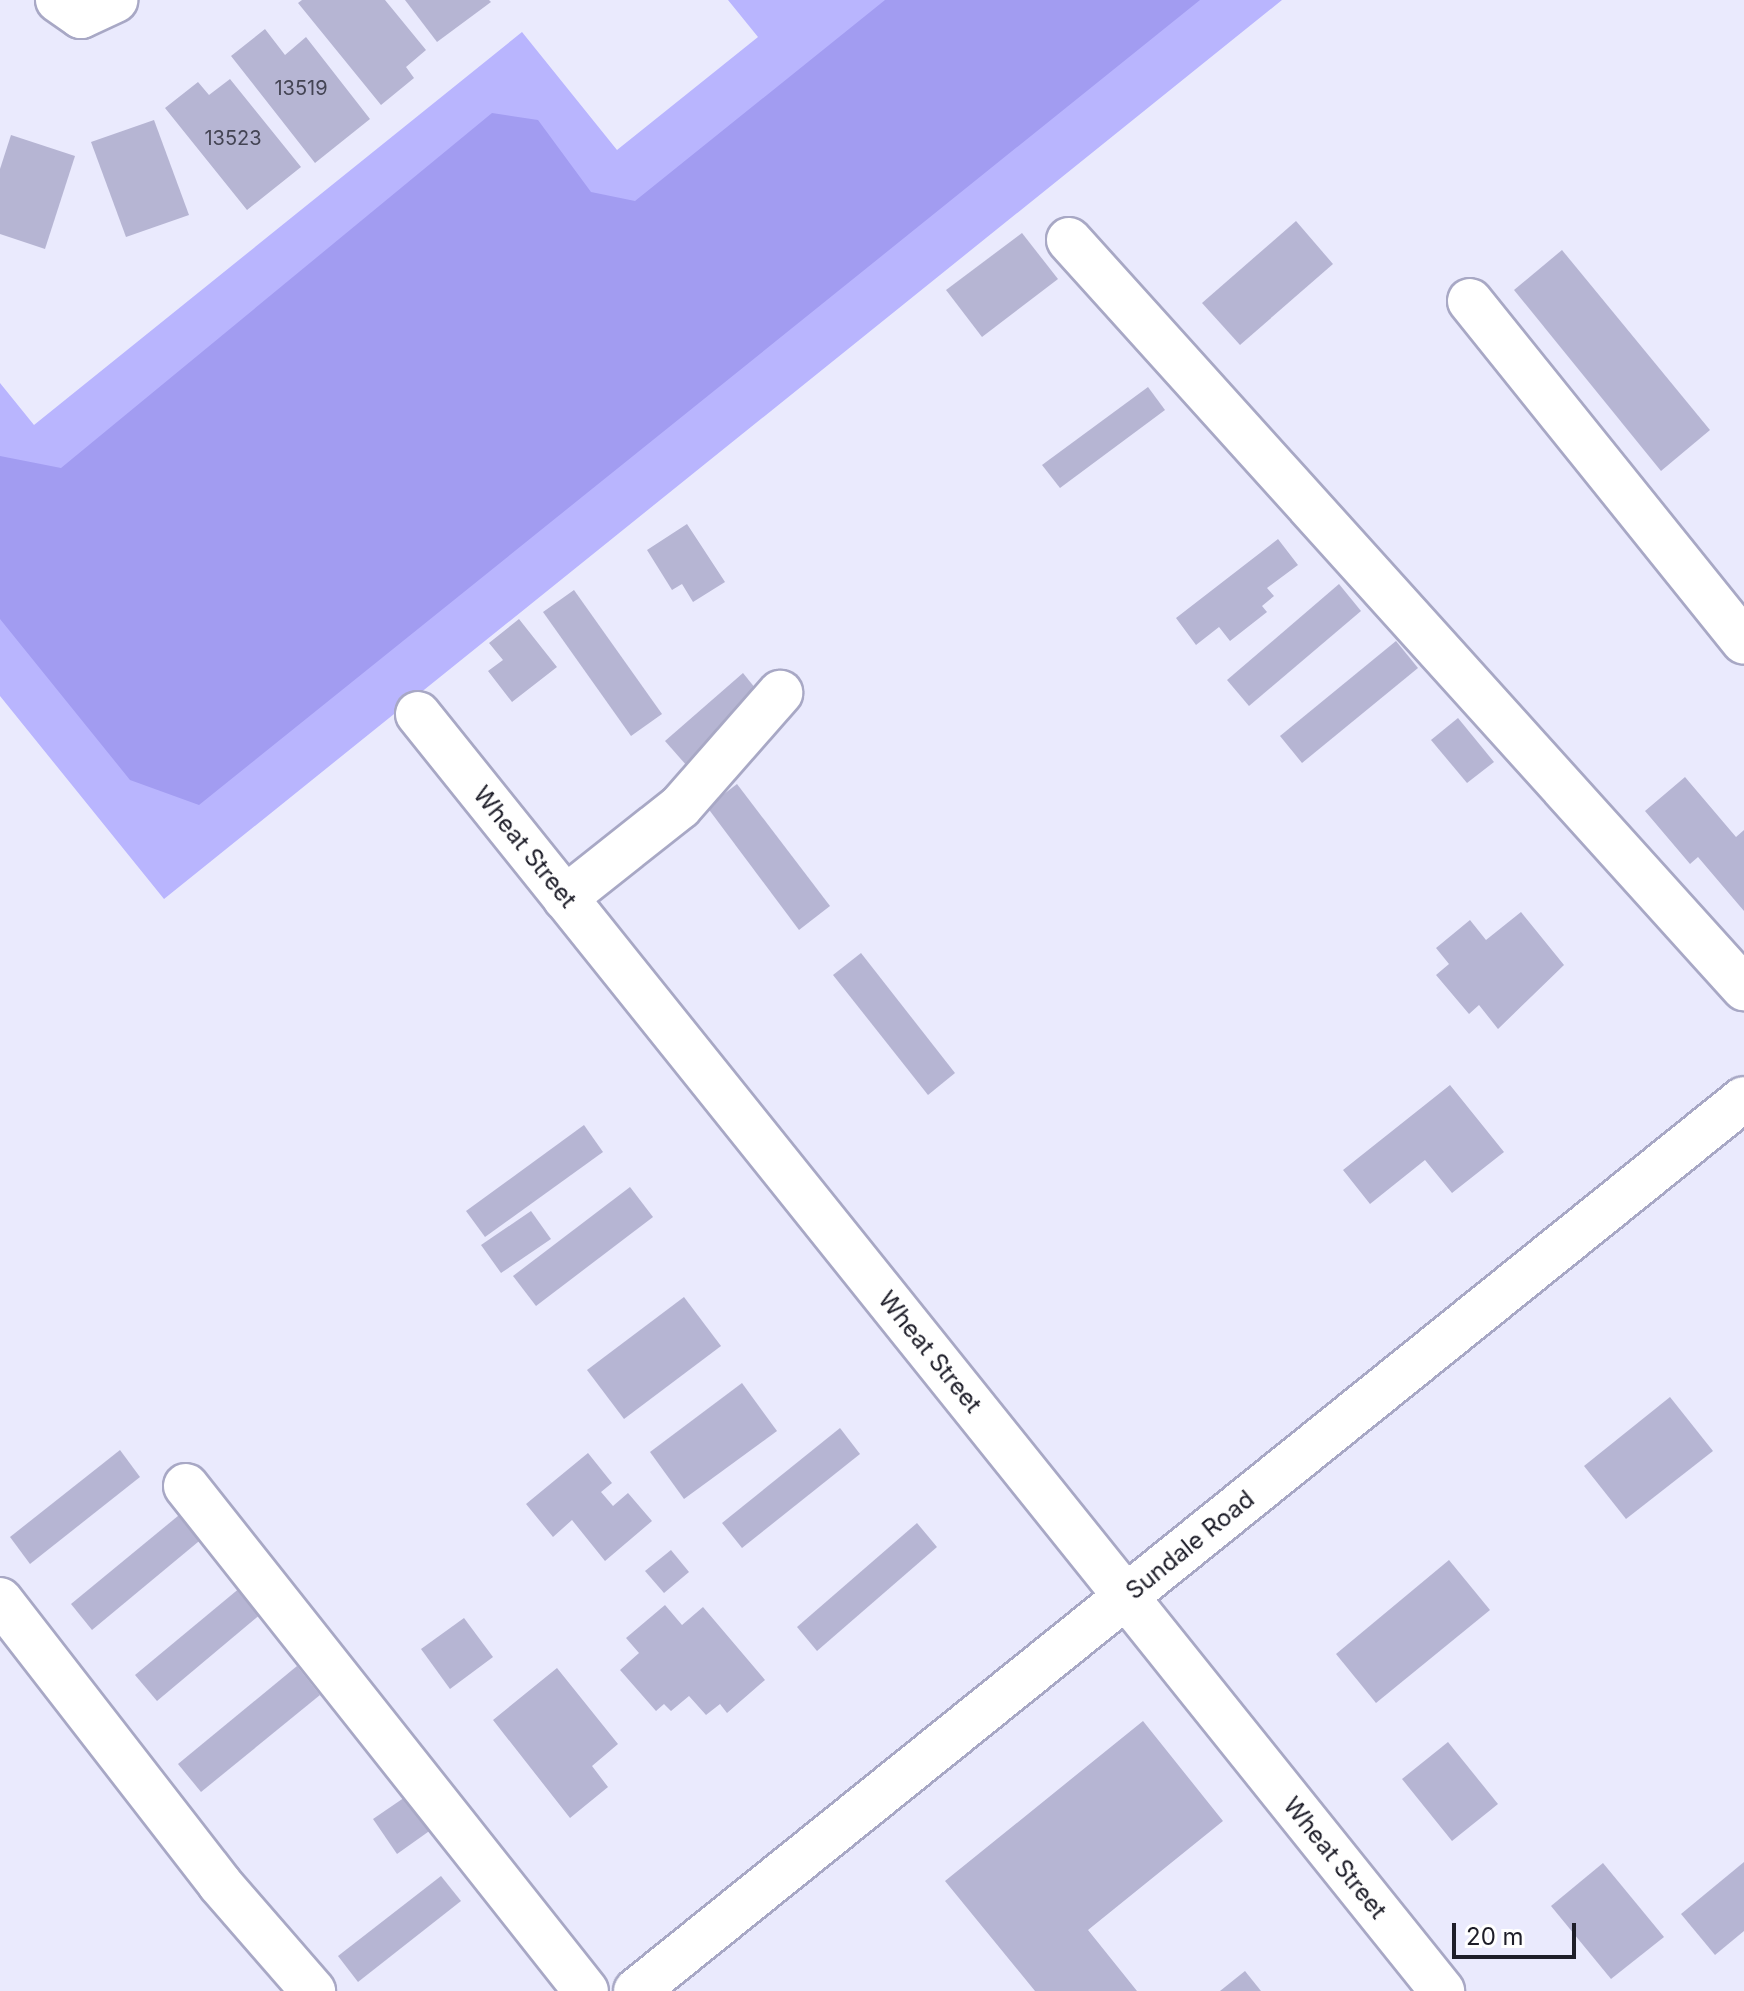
<!DOCTYPE html>
<html>
<head>
<meta charset="utf-8">
<style>
	body { margin:0 }
	#map { position:relative; width:1744px; height:1991px; overflow:hidden; background:#eaeafd; font-family:Inter,sans-serif }
	div>[style] { position:absolute }
	[style*='--x'] { left:calc(var(--x)*1px); top:calc(var(--y)*1px); width:calc(var(--w)*1px); rotate:calc(var(--a)*1deg) }
	.green>* { inset:0; background:#b9b5fe }
	.water>* { inset:0; background:#a29cf1 }
	.building>* { inset:0; background:#b6b5d3 }
	.roads { filter:drop-shadow(2px 0 #a8a8c5) drop-shadow(-2px 0 #a8a8c5) drop-shadow(0 2px #a8a8c5) drop-shadow(0 -2px #a8a8c5) }
	.minor>* { height:44px; margin:-22px; padding:0 22px; transform-origin:22px; border-radius:22px; background:#fff }
	span { translate:-50% -50%; white-space:nowrap; text-align:center; line-height:1.15; -webkit-text-stroke:6px #fff; paint-order:stroke }
	.number-label { font-size:20px; color:#444454 }
	.number-label span { -webkit-text-stroke-width:0 }
	.street-label { font-size:24px; color:#1e1e29 }
	.scale { position:absolute; left:1452px; top:1923px; width:124px; height:36px; box-sizing:border-box; border:4px solid #1e1e29; border-top:0; padding-left:10px; font-size:24px; line-height:28px; white-space:nowrap; color:#1e1e29; -webkit-text-stroke:6px #fff; paint-order:stroke }
</style>
</head>
<body>
<div id="map">
	<div class="green">
		<i style="clip-path:polygon(728px 0,1282px 0,164px 899px,0 696px,0 383px,34px 425px,522px 32px,617px 150px,758px 37px)"></i>
	</div>
	<div class="water">
		<i style="clip-path:polygon(885px 0,1200px 0,199px 805px,130px 780px,0 619px,0 456px,61px 468px,492px 113px,538px 120px,591px 192px,635px 201px)"></i>
	</div>
	<div class="building">
		<i style="clip-path:polygon(302px 0,385px 0,426px 50px,406px 67px,414px 78px,381px 105px,298px 3px)"></i>
		<i style="clip-path:polygon(405px 0,489px 0,491px 2px,437px 42px)"></i>
		<i style="clip-path:polygon(265px 29px,285px 55px,306px 37px,370px 119px,315px 163px,231px 56px)"></i>
		<i style="clip-path:polygon(230px 79px,301px 167px,247px 210px,165px 108px,198px 82px,209px 95px)"></i>
		<i style="clip-path:polygon(154px 120px,189px 215px,126px 237px,91px 142px)"></i>
		<i style="clip-path:polygon(11px 135px,75px 156px,45px 249px,0 234px,0 169px)"></i>
		<i style="clip-path:polygon(1296px 221px,1333px 264px,1240px 345px,1202px 303px)"></i>
		<i style="clip-path:polygon(1022px 233px,1058px 279px,982px 337px,946px 290px)"></i>
		<i style="clip-path:polygon(1562px 250px,1710px 430px,1661px 471px,1514px 290px)"></i>
		<i style="clip-path:polygon(1148px 387px,1165px 410px,1060px 488px,1042px 465px)"></i>
		<i style="clip-path:polygon(687px 524px,725px 582px,693px 602px,682px 584px,672px 590px,647px 550px)"></i>
		<i style="clip-path:polygon(1278px 539px,1298px 565px,1267px 588px,1274px 596px,1262px 606px,1267px 612px,1230px 641px,1219px 627px,1196px 645px,1176px 618px)"></i>
		<i style="clip-path:polygon(1339px 584px,1361px 611px,1249px 706px,1227px 680px)"></i>
		<i style="clip-path:polygon(574px 590px,662px 714px,631px 736px,543px 612px)"></i>
		<i style="clip-path:polygon(519px 619px,557px 667px,512px 702px,488px 671px,503px 660px,489px 643px)"></i>
		<i style="clip-path:polygon(1396px 641px,1418px 668px,1302px 763px,1280px 736px)"></i>
		<i style="clip-path:polygon(743px 673px,764px 699px,687px 766px,665px 741px)"></i>
		<i style="clip-path:polygon(1458px 718px,1494px 762px,1467px 783px,1431px 740px)"></i>
		<i style="clip-path:polygon(1685px 777px,1736px 837px,1744px 830px,1744px 911px,1698px 857px,1690px 864px,1645px 811px)"></i>
		<i style="clip-path:polygon(737px 784px,830px 906px,799px 930px,707px 807px)"></i>
		<i style="clip-path:polygon(1521px 912px,1564px 965px,1498px 1029px,1479px 1005px,1469px 1014px,1436px 975px,1449px 964px,1436px 948px,1470px 920px,1486px 940px)"></i>
		<i style="clip-path:polygon(861px 953px,955px 1073px,928px 1095px,833px 975px)"></i>
		<i style="clip-path:polygon(1450px 1085px,1504px 1152px,1452px 1193px,1425px 1160px,1370px 1204px,1343px 1170px)"></i>
		<i style="clip-path:polygon(584px 1125px,603px 1152px,485px 1237px,466px 1211px)"></i>
		<i style="clip-path:polygon(630px 1187px,653px 1217px,536px 1306px,513px 1276px)"></i>
		<i style="clip-path:polygon(531px 1211px,551px 1239px,501px 1273px,481px 1245px)"></i>
		<i style="clip-path:polygon(684px 1297px,721px 1346px,624px 1419px,587px 1370px)"></i>
		<i style="clip-path:polygon(742px 1383px,777px 1431px,684px 1499px,650px 1452px)"></i>
		<i style="clip-path:polygon(1670px 1397px,1713px 1451px,1626px 1519px,1584px 1466px)"></i>
		<i style="clip-path:polygon(840px 1428px,860px 1454px,742px 1548px,722px 1523px)"></i>
		<i style="clip-path:polygon(120px 1450px,140px 1477px,30px 1564px,10px 1537px)"></i>
		<i style="clip-path:polygon(588px 1453px,612px 1483px,601px 1492px,613px 1506px,628px 1493px,652px 1521px,605px 1561px,572px 1520px,553px 1537px,526px 1504px)"></i>
		<i style="clip-path:polygon(184px 1511px,204px 1537px,92px 1630px,71px 1604px)"></i>
		<i style="clip-path:polygon(917px 1523px,937px 1547px,817px 1651px,797px 1627px)"></i>
		<i style="clip-path:polygon(671px 1550px,689px 1572px,664px 1593px,645px 1571px)"></i>
		<i style="clip-path:polygon(1449px 1560px,1490px 1610px,1376px 1703px,1336px 1654px)"></i>
		<i style="clip-path:polygon(247px 1582px,268px 1608px,157px 1701px,135px 1675px)"></i>
		<i style="clip-path:polygon(665px 1605px,682px 1625px,703px 1607px,765px 1680px,727px 1713px,720px 1704px,706px 1715px,689px 1696px,671px 1711px,664px 1704px,656px 1711px,620px 1670px,639px 1653px,626px 1638px)"></i>
		<i style="clip-path:polygon(464px 1618px,493px 1657px,450px 1689px,421px 1649px)"></i>
		<i style="clip-path:polygon(297px 1666px,320px 1695px,201px 1792px,178px 1764px)"></i>
		<i style="clip-path:polygon(557px 1668px,618px 1744px,592px 1766px,608px 1787px,570px 1818px,493px 1720px)"></i>
		<i style="clip-path:polygon(1143px 1721px,1223px 1821px,1088px 1930px,1137px 1991px,1035px 1991px,945px 1881px)"></i>
		<i style="clip-path:polygon(1448px 1742px,1498px 1804px,1452px 1841px,1402px 1779px)"></i>
		<i style="clip-path:polygon(411px 1793px,435px 1827px,397px 1854px,373px 1819px)"></i>
		<i style="clip-path:polygon(1744px 1862px,1744px 1931px,1715px 1955px,1681px 1914px)"></i>
		<i style="clip-path:polygon(1603px 1863px,1664px 1937px,1611px 1979px,1551px 1906px)"></i>
		<i style="clip-path:polygon(441px 1876px,461px 1901px,358px 1982px,338px 1956px)"></i>
		<i style="clip-path:polygon(1245px 1971px,1261px 1991px,1220px 1991px)"></i>
	</div>
	<div class="roads">
		<div class="minor">
			<i style="--x:58;--y:0;--w:28;--a:35"></i>
			<i style="--x:81;--y:16;--w:38;--a:-25"></i>
			<i style="--x:1069;--y:240;--w:1008;--a:47.94"></i>
			<i style="--x:1470;--y:301;--w:437;--a:51.2"></i>
			<i style="--x:418;--y:714;--w:1637;--a:51.27"></i>
			<i style="--x:565;--y:898;--w:147;--a:-38.4"></i>
			<i style="--x:680;--y:807;--w:152;--a:-48.7"></i>
			<i style="--x:186;--y:1486;--w:644;--a:51.62"></i>
			<i style="--x:0;--y:1600;--w:359;--a:52.2"></i>
			<i style="--x:220;--y:1884;--w:142;--a:49"></i>
			<i style="--x:636;--y:1991;--w:1422;--a:-38.84"></i>
		</div>
	</div>
	<div class="number-label">
		<span style="left:301px;top:88px">13519</span>
		<span style="left:233px;top:138px">13523</span>
	</div>
	<div class="street-label">
		<span style="left:525px;top:847px;rotate:51deg">Wheat Street</span>
		<span style="left:930px;top:1352px;rotate:51deg">Wheat Street</span>
		<span style="left:1190px;top:1545px;rotate:-39deg">Sundale Road</span>
		<span style="left:1335px;top:1858px;rotate:51deg">Wheat Street</span>
	</div>
	<div class="scale">20 m</div>
</div>
</body>
</html>
